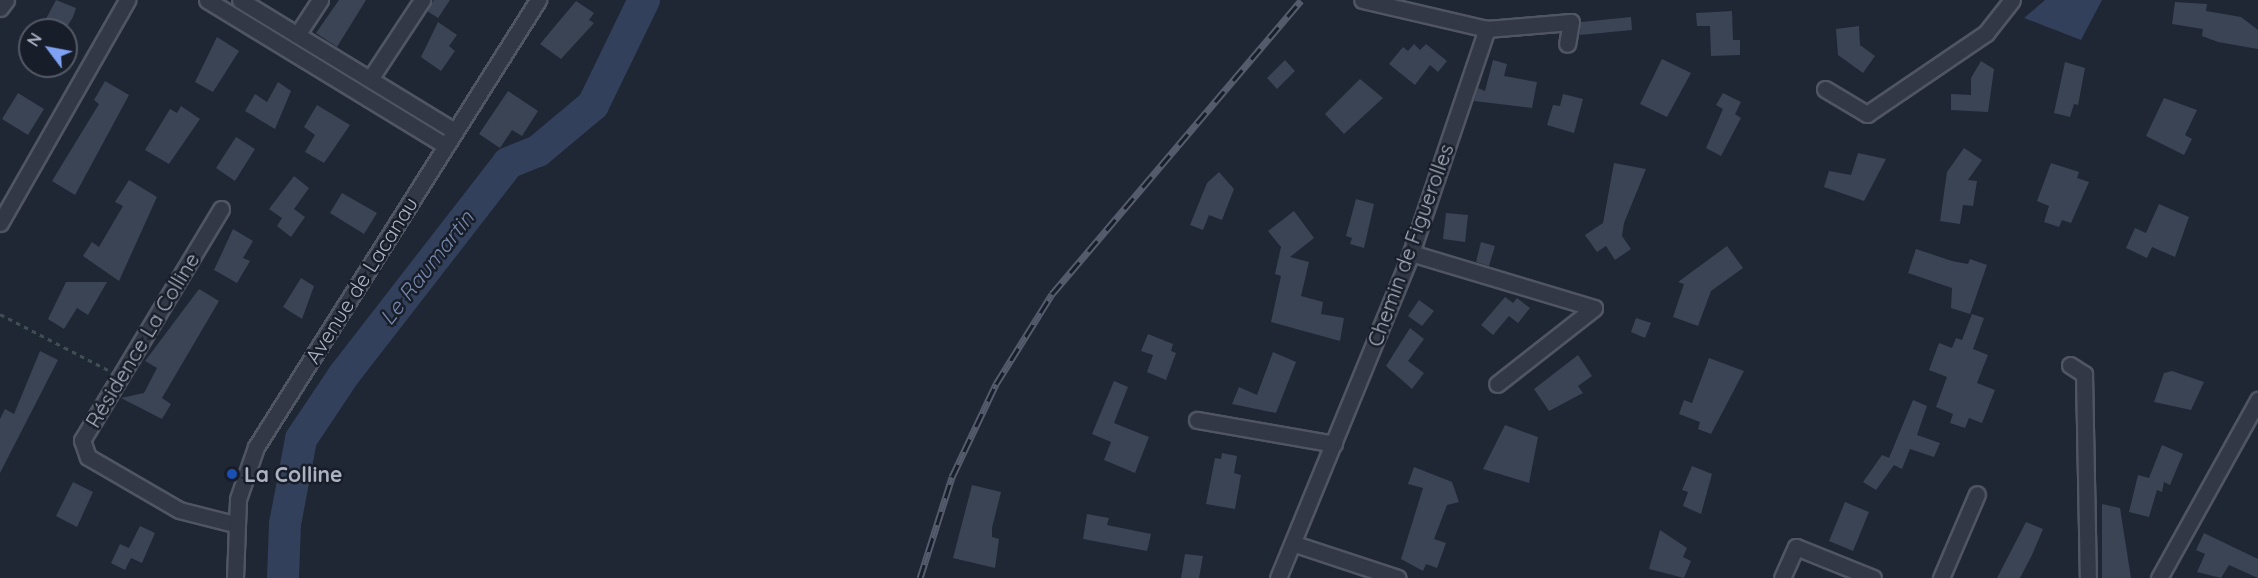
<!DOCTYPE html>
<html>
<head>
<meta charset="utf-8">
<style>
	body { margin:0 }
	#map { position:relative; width:2258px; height:578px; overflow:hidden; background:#1f2634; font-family:Quicksand,sans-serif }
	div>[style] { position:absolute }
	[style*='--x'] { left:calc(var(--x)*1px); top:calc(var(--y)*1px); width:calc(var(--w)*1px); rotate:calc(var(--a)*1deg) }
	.water>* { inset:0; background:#33405c }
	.river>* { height:32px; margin:-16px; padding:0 16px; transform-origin:16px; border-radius:16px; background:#33405c }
	.building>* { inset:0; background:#3b4455 }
	.path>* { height:3px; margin-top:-1.5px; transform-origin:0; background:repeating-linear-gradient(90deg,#3e4e53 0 4.5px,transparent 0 9px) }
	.roads { filter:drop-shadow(2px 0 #505563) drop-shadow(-2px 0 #505563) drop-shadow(0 2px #505563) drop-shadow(0 -2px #505563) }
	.street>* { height:15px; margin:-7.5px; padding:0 7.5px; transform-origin:7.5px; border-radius:7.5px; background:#323845 }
	.rail>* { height:7px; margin-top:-3.5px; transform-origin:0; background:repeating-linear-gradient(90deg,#181e29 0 14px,#545c6c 0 28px); box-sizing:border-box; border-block:2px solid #545c6c }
	.dots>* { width:16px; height:16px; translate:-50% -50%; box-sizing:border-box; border:3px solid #181e29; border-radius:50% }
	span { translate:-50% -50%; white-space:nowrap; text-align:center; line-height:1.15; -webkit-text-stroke:5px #181e29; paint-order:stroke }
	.street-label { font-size:21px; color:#acb2c2 }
	.poi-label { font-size:21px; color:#acb2c2; font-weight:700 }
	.left { translate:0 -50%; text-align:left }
	.water-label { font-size:22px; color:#7486aa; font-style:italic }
	.north { position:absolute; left:18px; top:18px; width:60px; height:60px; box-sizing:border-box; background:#181e29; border:2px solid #535966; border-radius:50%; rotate:302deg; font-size:16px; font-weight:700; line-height:24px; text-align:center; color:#acb2c2 }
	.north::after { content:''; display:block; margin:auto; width:21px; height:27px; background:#7fa1f4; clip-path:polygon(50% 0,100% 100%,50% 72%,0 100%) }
</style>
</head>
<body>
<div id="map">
	<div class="water">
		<i style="clip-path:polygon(2045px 0,2102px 0,2081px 40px,2024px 18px)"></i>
	</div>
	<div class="river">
		<i style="--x:283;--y:578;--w:54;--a:-87.9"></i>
		<i style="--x:285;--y:524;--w:86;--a:-79.3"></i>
		<i style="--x:301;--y:439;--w:76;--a:-56.3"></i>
		<i style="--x:343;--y:376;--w:269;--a:-52.2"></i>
		<i style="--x:508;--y:163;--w:32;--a:-22"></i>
		<i style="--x:538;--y:151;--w:72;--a:-39.9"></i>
		<i style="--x:593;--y:105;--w:117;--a:-64.1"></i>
	</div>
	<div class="building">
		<i style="clip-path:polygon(56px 0,76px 8px,73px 17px,65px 30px,40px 30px)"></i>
		<i style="clip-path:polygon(339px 0,366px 0,337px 47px,316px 33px)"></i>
		<i style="clip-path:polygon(434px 0,450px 0,438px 18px,427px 11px)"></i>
		<i style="clip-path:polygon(576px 1px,594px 13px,589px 20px,594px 23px,561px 59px,540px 44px)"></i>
		<i style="clip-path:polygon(2175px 2px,2207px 4px,2206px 11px,2241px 17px,2258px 30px,2258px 49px,2218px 42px,2202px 36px,2203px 29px,2172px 24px)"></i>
		<i style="clip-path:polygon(1732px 11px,1733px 40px,1740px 40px,1740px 55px,1711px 56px,1710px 26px,1697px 26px,1696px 13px)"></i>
		<i style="clip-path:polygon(1631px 17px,1632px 30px,1580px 35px,1581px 22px)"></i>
		<i style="clip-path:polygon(438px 22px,457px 35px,449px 46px,455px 51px,441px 71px,421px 57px)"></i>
		<i style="clip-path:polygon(1859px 26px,1860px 45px,1875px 56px,1863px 73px,1838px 55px,1836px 29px)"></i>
		<i style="clip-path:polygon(217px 37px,239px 51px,213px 92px,195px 82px)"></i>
		<i style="clip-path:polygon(1414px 44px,1420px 50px,1426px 44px,1447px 61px,1438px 72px,1430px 65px,1415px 85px,1389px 64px,1403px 47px,1408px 51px)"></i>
		<i style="clip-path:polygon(1662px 59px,1691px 73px,1667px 117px,1640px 104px)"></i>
		<i style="clip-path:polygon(1285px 60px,1295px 71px,1277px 89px,1267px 78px)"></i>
		<i style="clip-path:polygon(1493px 60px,1507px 64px,1504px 76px,1537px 82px,1532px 108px,1474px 101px,1478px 88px,1485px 91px)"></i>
		<i style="clip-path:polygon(1981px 61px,1994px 69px,1988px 112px,1951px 110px,1951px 94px,1971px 95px,1971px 78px)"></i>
		<i style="clip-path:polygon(2065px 62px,2085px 68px,2078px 105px,2074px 104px,2070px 117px,2054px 113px)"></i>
		<i style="clip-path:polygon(1360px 79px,1383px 98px,1344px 134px,1325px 114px)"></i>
		<i style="clip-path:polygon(105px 81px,129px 95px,75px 195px,52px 181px,99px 104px,94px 100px)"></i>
		<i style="clip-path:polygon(278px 82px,291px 91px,275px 129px,245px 111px,255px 94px,267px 102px)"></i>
		<i style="clip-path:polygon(508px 91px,538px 111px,522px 136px,512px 130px,500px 148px,479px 134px)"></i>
		<i style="clip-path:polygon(18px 93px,44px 109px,28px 135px,2px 119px)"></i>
		<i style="clip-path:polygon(1723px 93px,1741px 102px,1735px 114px,1741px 118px,1721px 156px,1706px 148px,1723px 109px,1716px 105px)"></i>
		<i style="clip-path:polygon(1563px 94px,1583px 99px,1574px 133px,1547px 125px,1553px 105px,1560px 106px)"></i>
		<i style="clip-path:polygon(2164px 98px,2197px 110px,2185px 135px,2192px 139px,2184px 155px,2146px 136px)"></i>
		<i style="clip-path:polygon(317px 105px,350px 125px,324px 163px,305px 152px,315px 135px,304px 127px)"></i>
		<i style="clip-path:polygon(181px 106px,200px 119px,169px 164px,145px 150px,170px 109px,177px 113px)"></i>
		<i style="clip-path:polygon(236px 137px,255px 149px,235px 181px,216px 168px)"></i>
		<i style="clip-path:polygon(1964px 148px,1982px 160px,1968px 180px,1977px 181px,1973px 206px,1963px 205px,1960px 224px,1940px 221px,1947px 172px)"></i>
		<i style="clip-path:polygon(1858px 153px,1886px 159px,1864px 201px,1824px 187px,1829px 171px,1851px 175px)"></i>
		<i style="clip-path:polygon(1614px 163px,1646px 169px,1624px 223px,1622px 236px,1631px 249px,1615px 260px,1606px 246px,1597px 252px,1585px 235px,1603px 223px)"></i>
		<i style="clip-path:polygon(2051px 163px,2079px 172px,2077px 178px,2089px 182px,2071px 223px,2062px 220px,2059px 227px,2044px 222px,2049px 206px,2037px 201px)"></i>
		<i style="clip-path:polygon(1219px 172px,1234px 189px,1222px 220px,1209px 215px,1203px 230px,1190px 225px,1207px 183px)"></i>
		<i style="clip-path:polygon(294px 176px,309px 188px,294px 209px,305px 217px,291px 237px,277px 226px,282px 218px,269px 209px)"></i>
		<i style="clip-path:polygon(129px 180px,157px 197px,119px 281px,83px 256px,92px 242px,99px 247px,123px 206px,115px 202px)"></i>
		<i style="clip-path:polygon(342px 193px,377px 213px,364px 234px,330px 213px)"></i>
		<i style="clip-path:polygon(1356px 199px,1374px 204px,1364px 248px,1350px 244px,1352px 238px,1346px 236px)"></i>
		<i style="clip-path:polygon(2159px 204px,2189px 217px,2175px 257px,2152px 247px,2147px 258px,2126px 248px,2135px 228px,2146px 233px)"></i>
		<i style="clip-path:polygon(1294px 211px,1314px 238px,1290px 257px,1309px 262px,1301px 296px,1323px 302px,1321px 314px,1344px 318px,1340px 341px,1271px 322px,1281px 276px,1275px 274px,1281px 247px,1268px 231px)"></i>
		<i style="clip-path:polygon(1446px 213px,1468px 215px,1465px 242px,1443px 239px)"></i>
		<i style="clip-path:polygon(233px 229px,253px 241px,243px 258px,250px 261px,237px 283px,214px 270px)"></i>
		<i style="clip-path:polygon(1481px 242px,1495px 246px,1489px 266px,1476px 262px)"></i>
		<i style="clip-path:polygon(1727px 246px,1743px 268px,1711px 291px,1698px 326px,1673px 317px,1684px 284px,1678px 282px)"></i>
		<i style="clip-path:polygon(1916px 249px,1952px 261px,1968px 264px,1970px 259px,1987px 265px,1970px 314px,1951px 308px,1952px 288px,1908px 273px)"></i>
		<i style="clip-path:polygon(301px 278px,314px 286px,302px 319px,283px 307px)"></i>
		<i style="clip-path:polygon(66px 282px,107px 282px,88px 315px,77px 308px,64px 329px,48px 319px)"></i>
		<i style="clip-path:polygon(199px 289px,219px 301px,162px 398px,171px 404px,162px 419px,121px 398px,144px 393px,157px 368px,145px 361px)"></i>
		<i style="clip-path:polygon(1505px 297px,1513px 303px,1517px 298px,1530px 308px,1518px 323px,1509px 316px,1493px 335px,1481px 325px)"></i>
		<i style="clip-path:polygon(1419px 300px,1434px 311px,1422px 326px,1408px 316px)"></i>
		<i style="clip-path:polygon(1972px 314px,1984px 318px,1973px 349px,1988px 355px,1977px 383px,1995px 390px,1982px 423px,1969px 418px,1965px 428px,1950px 423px,1953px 414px,1936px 407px,1947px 377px,1929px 370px,1939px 343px,1952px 348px,1956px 338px,1962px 340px)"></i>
		<i style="clip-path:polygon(1636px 318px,1651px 323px,1645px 338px,1631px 332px)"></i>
		<i style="clip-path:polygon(1410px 328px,1424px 339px,1408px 361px,1424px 373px,1412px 389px,1386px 366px)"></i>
		<i style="clip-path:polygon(1148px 334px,1173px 344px,1171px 351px,1176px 353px,1166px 380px,1147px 372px,1153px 355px,1141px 351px)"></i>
		<i style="clip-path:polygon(40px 351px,58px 360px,0 473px,0 419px,5px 409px,14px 414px)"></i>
		<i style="clip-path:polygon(1273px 352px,1296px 362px,1276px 413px,1232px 404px,1239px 387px,1257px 395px)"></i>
		<i style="clip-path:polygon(1578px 355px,1592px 376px,1578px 386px,1583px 393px,1549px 411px,1534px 389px)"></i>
		<i style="clip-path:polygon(1709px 358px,1744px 371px,1711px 434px,1698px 429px,1700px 422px,1679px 414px,1684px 400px,1692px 403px)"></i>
		<i style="clip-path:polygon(2172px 371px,2204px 382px,2191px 410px,2154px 402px,2164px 373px)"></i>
		<i style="clip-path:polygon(1114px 381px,1128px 387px,1114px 423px,1149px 437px,1135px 473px,1104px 460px,1111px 442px,1092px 434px)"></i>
		<i style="clip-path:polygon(1913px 400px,1927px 406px,1917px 435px,1940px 443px,1934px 457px,1910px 449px,1902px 469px,1894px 465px,1876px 490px,1863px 482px,1882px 455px,1889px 458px)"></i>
		<i style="clip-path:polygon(1505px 425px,1538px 437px,1529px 483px,1483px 469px)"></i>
		<i style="clip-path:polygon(2162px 445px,2183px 454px,2170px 485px,2164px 482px,2162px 492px,2157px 490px,2149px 517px,2129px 512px,2138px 475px,2149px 478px)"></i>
		<i style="clip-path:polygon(1222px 453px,1237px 456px,1234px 473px,1241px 475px,1235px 509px,1206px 504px,1215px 458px,1221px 459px)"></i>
		<i style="clip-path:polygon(1692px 466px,1712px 474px,1701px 514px,1683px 506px,1688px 492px,1682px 490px)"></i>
		<i style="clip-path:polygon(1414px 467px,1452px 482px,1459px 502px,1447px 505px,1434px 539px,1446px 543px,1437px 568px,1426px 564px,1423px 571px,1401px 559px,1423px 488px,1408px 484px)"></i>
		<i style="clip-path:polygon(73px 482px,93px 492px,77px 527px,56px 516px)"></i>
		<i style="clip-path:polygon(972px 485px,1001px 492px,992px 528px,992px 537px,999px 539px,995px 568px,953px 558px)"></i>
		<i style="clip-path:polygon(1845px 502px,1869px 512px,1853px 551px,1829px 541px)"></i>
		<i style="clip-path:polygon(2102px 504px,2120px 508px,2131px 578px,2102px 578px)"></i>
		<i style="clip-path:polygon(1087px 514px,1109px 518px,1107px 525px,1151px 534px,1147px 551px,1083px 539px)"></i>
		<i style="clip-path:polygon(2026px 522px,2043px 529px,2032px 555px,2020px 578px,1997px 578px)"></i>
		<i style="clip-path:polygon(140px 526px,155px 533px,142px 563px,131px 558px,125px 570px,111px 563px,120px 544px,129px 548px)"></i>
		<i style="clip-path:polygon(1660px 530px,1687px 548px,1683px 557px,1691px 561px,1684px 578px,1649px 569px)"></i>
		<i style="clip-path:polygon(2204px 533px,2258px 559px,2258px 578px,2229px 565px,2221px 578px,2197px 572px,2205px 554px,2196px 550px)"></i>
		<i style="clip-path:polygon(1185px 554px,1203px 556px,1199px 578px,1181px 578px)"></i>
	</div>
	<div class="path">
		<i style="--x:0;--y:314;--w:122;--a:27.4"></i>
	</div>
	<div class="roads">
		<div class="street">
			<i style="--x:207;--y:0;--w:279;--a:31.4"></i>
			<i style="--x:240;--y:0;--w:252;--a:31.4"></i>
			<i style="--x:0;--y:8;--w:10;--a:-53"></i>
			<i style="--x:1487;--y:29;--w:84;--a:-4.8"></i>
			<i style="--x:1571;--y:22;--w:22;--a:100"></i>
			<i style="--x:297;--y:35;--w:42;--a:-56.7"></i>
			<i style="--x:370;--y:79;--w:95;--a:-56.6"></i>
			<i style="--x:1825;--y:89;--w:49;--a:30.8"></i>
			<i style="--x:1867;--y:114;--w:144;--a:-34.2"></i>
			<i style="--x:1986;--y:33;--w:42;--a:-51.8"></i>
			<i style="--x:221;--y:209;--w:270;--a:121"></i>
			<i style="--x:82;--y:440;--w:18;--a:71"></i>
			<i style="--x:88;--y:457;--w:105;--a:30.2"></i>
			<i style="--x:179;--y:510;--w:57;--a:14.3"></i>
			<i style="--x:0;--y:223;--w:257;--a:-60.3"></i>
			<i style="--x:1411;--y:253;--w:191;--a:16.7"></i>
			<i style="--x:1594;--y:308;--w:123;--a:141.9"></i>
			<i style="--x:2070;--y:365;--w:17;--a:33"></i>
			<i style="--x:2084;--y:374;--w:204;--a:88.9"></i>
			<i style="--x:1197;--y:420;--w:139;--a:9.9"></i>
			<i style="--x:1295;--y:544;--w:108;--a:18.3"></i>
			<i style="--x:235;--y:578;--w:79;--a:-87.8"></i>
			<i style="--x:238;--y:499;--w:55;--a:-70.9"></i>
			<i style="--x:256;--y:447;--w:529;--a:-57.75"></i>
			<i style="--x:1278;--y:578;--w:351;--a:-67.7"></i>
			<i style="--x:1411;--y:253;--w:237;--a:-71.3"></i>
			<i style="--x:1487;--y:29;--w:128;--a:-166.9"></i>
			<i style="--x:1782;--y:578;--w:34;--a:-66"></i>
			<i style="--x:1796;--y:547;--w:83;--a:21.9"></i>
			<i style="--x:1941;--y:578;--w:91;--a:-66.8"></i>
			<i style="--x:2159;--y:578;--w:204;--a:-60.9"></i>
		</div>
	</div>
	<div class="rail">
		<i style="--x:920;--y:578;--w:106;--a:-72.4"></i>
		<i style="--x:952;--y:477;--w:103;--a:-64.7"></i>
		<i style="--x:996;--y:384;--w:106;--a:-58.1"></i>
		<i style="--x:1052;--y:294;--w:385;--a:-49.7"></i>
	</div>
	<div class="dots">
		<i style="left:232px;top:474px;background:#1a4fb4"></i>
	</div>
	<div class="street-label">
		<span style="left:1410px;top:245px;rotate:-70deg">Chemin de Figuerolles</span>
		<span style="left:361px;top:280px;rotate:-58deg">Avenue de Lacanau</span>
		<span style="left:142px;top:340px;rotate:-59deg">Résidence La Colline</span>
	</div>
	<div class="poi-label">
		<span class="left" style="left:244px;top:474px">La Colline</span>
	</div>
	<div class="water-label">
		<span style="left:427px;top:268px;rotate:-52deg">Le Raumartin</span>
	</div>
	<div class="north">N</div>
</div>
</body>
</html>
